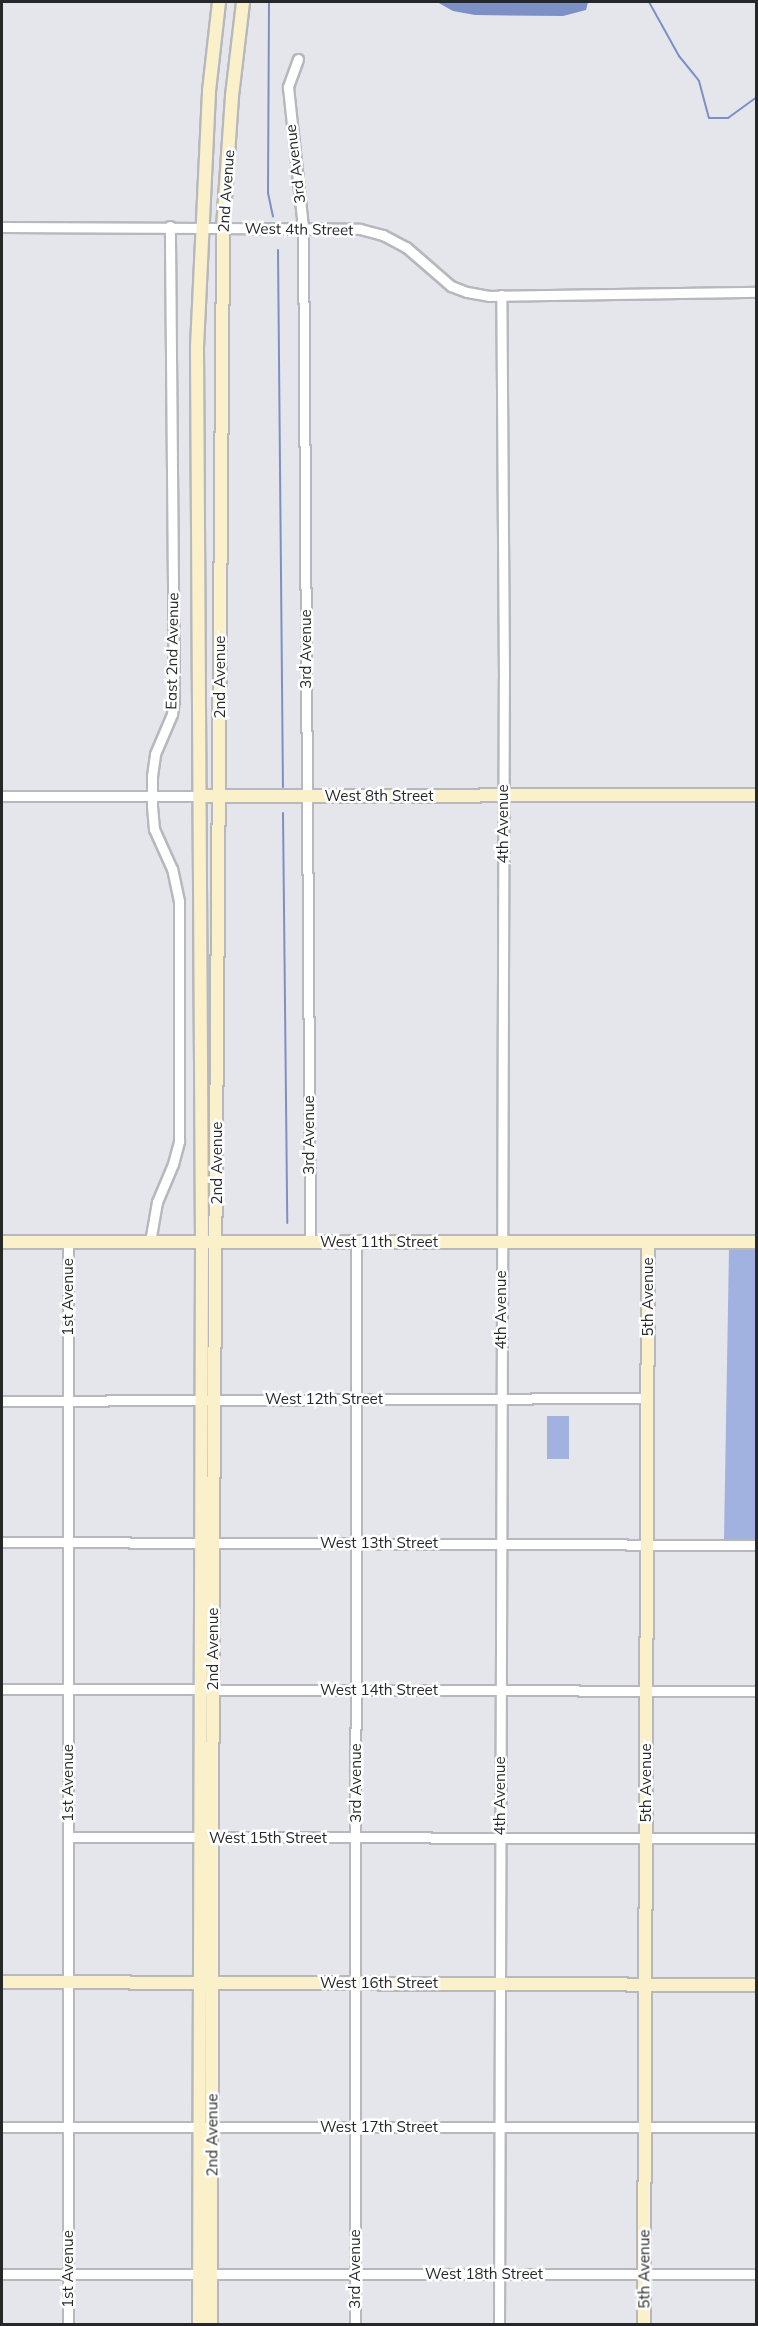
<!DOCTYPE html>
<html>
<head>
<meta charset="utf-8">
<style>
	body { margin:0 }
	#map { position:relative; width:758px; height:2326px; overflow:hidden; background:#e4e6eb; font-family:Mulish,sans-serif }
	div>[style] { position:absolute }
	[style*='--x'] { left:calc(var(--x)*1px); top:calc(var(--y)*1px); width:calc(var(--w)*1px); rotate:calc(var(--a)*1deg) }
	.green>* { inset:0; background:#a1b2e1 }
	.water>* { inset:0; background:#7d90c5 }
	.stream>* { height:2px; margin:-1px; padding:0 1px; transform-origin:1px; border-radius:1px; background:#7d90c5 }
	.roads { filter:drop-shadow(2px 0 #b6b8bd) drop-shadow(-2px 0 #b6b8bd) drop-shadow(0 2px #b6b8bd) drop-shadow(0 -2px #b6b8bd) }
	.street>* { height:9px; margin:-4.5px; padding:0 4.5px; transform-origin:4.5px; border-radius:4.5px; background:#fff }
	.secondary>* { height:12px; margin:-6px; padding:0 6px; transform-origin:6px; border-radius:6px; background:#faf0ca }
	span { translate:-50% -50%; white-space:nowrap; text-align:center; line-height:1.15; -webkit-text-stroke:5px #fff; paint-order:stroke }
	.street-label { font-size:15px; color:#262729 }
	.frame { position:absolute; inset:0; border:3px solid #262729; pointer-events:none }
</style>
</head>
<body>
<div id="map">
	<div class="green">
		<i style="clip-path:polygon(729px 1248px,756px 1248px,756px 1539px,724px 1539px)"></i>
		<i style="clip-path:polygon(547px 1416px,569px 1416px,569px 1459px,547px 1459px)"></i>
	</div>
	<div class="water">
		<i style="clip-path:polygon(437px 2px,588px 2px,586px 10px,563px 16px,475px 15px,453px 11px)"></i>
	</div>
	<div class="stream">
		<i style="--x:269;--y:2;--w:191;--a:90.3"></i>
		<i style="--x:268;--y:193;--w:24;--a:78"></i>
		<i style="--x:649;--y:2;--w:62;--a:60.9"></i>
		<i style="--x:679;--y:56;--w:32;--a:51"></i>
		<i style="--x:699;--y:81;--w:38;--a:75"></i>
		<i style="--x:709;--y:118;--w:19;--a:0"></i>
		<i style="--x:728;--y:118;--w:34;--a:-36"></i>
		<i style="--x:278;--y:250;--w:537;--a:89.47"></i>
		<i style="--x:283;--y:813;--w:410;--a:89.4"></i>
	</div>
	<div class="roads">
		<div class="street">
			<i style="--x:298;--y:59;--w:30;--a:110"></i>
			<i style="--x:288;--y:87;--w:142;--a:83.9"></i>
			<i style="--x:303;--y:228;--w:1014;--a:89.6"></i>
			<i style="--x:2;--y:227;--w:358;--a:0.3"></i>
			<i style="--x:360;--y:229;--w:24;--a:15"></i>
			<i style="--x:383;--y:235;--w:26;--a:28"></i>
			<i style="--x:406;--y:247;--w:60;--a:40.9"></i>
			<i style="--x:451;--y:286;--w:17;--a:21"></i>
			<i style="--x:467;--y:292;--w:22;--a:10"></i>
			<i style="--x:489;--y:296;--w:267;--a:-0.9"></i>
			<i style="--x:2;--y:796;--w:197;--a:0"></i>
			<i style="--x:150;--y:1242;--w:41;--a:-80.1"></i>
			<i style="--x:157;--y:1202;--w:41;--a:-67.2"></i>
			<i style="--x:173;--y:1164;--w:24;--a:-75"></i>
			<i style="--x:179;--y:1141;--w:240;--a:-90"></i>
			<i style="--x:179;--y:901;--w:33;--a:-102"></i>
			<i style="--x:172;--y:869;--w:44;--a:-114.2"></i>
			<i style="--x:154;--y:829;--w:23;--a:-95"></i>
			<i style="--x:152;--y:806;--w:30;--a:-90"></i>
			<i style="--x:152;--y:776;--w:22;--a:-82"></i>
			<i style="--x:155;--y:754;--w:43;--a:-67"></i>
			<i style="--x:172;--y:714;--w:15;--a:-82"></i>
			<i style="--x:174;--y:699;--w:473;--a:-90.5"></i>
			<i style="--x:2;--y:1401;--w:645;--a:-0.27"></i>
			<i style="--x:2;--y:1542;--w:754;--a:0.23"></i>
			<i style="--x:2;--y:1689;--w:754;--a:0.15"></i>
			<i style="--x:68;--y:1837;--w:688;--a:0.08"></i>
			<i style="--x:2;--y:2127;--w:754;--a:0"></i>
			<i style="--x:2;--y:2274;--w:197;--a:0"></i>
			<i style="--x:211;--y:2274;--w:545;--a:0"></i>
			<i style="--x:68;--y:2324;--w:1082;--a:-90"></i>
			<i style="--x:355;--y:2324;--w:1082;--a:-89.95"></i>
			<i style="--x:499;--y:2324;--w:1646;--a:-89.83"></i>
			<i style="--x:504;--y:678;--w:383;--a:-90.4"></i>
		</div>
		<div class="secondary">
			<i style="--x:199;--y:796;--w:557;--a:-0.1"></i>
			<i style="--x:2;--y:1242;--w:754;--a:0"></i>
			<i style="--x:2;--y:1982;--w:754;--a:0.23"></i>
			<i style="--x:199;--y:2324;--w:1082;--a:-89.84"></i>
			<i style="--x:202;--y:1242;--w:895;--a:-90.32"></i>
			<i style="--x:197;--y:347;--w:256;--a:-87.3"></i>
			<i style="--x:209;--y:91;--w:90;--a:-83.6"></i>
			<i style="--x:211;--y:2324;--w:781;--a:-89.85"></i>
			<i style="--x:213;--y:1543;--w:1315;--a:-89.56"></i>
			<i style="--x:223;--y:228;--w:132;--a:-86.1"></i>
			<i style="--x:232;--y:96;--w:95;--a:-83.3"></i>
			<i style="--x:644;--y:2324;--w:1082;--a:-89.79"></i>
		</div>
	</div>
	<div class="street-label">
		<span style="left:295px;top:164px;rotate:-97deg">3rd Avenue</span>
		<span style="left:226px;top:191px;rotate:-86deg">2nd Avenue</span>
		<span style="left:299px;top:229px;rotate:1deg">West 4th Street</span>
		<span style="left:306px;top:649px;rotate:-90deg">3rd Avenue</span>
		<span style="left:172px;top:651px;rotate:-89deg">East 2nd Avenue</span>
		<span style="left:220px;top:677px;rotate:-90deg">2nd Avenue</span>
		<span style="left:379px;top:796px">West 8th Street</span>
		<span style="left:503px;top:824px;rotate:-90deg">4th Avenue</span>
		<span style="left:309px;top:1135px;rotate:-90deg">3rd Avenue</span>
		<span style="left:217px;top:1163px;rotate:-90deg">2nd Avenue</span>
		<span style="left:379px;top:1242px">West 11th Street</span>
		<span style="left:68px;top:1297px;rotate:-90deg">1st Avenue</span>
		<span style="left:648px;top:1297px;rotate:-90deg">5th Avenue</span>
		<span style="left:501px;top:1310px;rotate:-90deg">4th Avenue</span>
		<span style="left:324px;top:1399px">West 12th Street</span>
		<span style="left:379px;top:1543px">West 13th Street</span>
		<span style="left:213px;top:1649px;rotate:-90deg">2nd Avenue</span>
		<span style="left:379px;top:1690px">West 14th Street</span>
		<span style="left:68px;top:1783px;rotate:-90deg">1st Avenue</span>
		<span style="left:356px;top:1783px;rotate:-90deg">3rd Avenue</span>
		<span style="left:646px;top:1783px;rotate:-90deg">5th Avenue</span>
		<span style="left:500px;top:1796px;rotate:-90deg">4th Avenue</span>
		<span style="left:268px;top:1838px">West 15th Street</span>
		<span style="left:379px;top:1983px">West 16th Street</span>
		<span style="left:379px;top:2127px">West 17th Street</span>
		<span style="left:212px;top:2135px;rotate:-90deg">2nd Avenue</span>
		<span style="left:68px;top:2269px;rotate:-90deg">1st Avenue</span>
		<span style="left:355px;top:2269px;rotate:-90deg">3rd Avenue</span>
		<span style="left:644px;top:2269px;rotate:-90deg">5th Avenue</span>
		<span style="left:484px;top:2274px">West 18th Street</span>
	</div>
	<div class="frame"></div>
</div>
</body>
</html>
